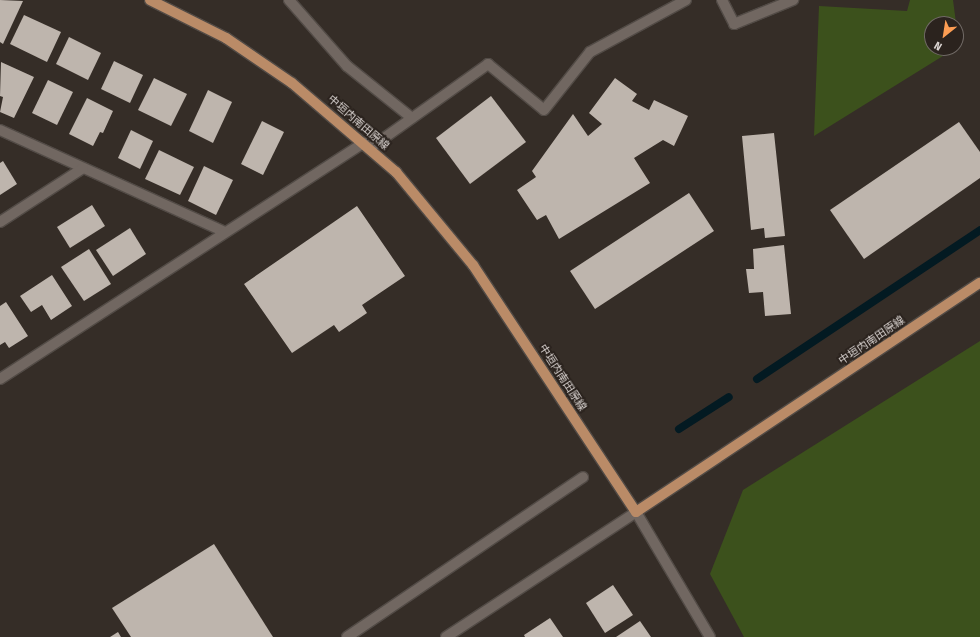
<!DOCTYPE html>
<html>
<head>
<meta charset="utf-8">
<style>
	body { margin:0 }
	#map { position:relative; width:980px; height:637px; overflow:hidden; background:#352d27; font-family:"Fira Sans Condensed","Noto Sans JP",sans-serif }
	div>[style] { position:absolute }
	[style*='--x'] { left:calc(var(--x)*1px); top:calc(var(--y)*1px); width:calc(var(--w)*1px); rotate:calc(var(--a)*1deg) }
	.green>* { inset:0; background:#3c511c }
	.stream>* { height:8px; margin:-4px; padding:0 4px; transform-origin:4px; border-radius:4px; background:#031a22 }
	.building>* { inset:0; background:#beb5ad }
	.roads { filter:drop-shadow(1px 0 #524b46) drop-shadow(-1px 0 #524b46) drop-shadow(0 1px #524b46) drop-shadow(0 -1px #524b46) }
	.minor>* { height:10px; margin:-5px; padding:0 5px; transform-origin:5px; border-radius:5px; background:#716761 }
	.major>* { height:10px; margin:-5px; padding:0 5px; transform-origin:5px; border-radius:5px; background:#ba8b67 }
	span { translate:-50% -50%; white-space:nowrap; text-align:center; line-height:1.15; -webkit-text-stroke:4px #2b231e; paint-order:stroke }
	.street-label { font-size:11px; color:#dbd5d2 }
	.north { position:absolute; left:924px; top:16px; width:40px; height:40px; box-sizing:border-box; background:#2b231e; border:1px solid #716a66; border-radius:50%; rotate:210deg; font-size:11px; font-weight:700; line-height:16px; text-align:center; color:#dbd5d2 }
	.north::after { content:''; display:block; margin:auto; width:14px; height:18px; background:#fc9d53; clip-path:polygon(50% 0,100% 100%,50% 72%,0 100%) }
</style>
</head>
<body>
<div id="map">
	<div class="green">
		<i style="clip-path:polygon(evenodd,910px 0,953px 0,959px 46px,814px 136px,819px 6px,907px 11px,910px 0,932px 24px,956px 24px,956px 48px,932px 48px,932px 24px)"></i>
		<i style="clip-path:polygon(980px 341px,980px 637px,744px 637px,710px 574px,743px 490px)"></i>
	</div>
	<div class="stream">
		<i style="--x:757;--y:379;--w:268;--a:-33.7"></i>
		<i style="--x:679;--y:429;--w:59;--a:-32.6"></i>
	</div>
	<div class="building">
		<i style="clip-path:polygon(0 0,23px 1px,3px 44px,0 42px)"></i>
		<i style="clip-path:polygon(24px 15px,61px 32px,47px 62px,10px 44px)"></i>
		<i style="clip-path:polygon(69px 37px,101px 53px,88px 80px,56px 64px)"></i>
		<i style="clip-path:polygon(114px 61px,143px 75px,130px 103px,101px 89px)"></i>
		<i style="clip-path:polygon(1px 62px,34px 77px,14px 118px,0 112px,3px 97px,0 96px)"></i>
		<i style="clip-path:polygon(154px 78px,187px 94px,171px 126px,138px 110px)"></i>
		<i style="clip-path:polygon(615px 78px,637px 94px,632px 101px,649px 110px,654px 100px,688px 116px,674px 146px,663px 140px,634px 158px,650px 183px,559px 239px,546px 215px,537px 220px,517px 190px,536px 177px,532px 171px,573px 114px,588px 136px,602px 124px,589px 113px)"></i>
		<i style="clip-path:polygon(48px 80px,73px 92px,57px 125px,32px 113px)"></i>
		<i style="clip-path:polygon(208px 90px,232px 102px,213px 143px,189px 131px)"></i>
		<i style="clip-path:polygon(491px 96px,526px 142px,470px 184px,436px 138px)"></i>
		<i style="clip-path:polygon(87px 98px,113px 111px,103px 133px,100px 132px,93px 146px,69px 134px)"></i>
		<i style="clip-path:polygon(262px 121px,284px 132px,263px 175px,241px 164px)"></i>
		<i style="clip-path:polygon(959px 122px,980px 152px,980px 178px,864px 259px,830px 210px)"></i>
		<i style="clip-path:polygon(131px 130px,153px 141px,140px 169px,118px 158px)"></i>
		<i style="clip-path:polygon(774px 133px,785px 236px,765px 238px,764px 228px,751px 230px,742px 136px)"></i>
		<i style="clip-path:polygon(159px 150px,194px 167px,180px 195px,145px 179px)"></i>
		<i style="clip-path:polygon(3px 161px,17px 184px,0 195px,0 163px)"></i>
		<i style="clip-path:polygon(204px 166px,233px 180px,216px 215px,188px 201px)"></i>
		<i style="clip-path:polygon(689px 193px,714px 231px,595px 309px,570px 271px)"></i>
		<i style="clip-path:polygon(92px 205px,105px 226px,70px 248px,57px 227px)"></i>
		<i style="clip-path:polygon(357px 206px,405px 276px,362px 305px,367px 313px,339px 332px,334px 325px,292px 353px,244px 284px)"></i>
		<i style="clip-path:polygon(130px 228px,146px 254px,113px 276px,96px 250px)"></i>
		<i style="clip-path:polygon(784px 245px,791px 314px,765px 316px,763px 292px,749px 293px,746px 269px,754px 269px,753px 249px)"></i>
		<i style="clip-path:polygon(89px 249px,111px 284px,84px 301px,61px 267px)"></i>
		<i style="clip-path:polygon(52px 275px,72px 306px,51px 320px,42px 305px,31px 312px,20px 296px)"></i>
		<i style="clip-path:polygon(6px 302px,28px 336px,9px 348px,5px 342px,0 345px,0 306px)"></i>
		<i style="clip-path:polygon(214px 544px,273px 637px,131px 637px,112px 608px)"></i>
		<i style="clip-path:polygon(613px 585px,633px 615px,605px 633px,586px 603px)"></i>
		<i style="clip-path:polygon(550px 618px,563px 637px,525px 637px,524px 635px)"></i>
		<i style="clip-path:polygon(640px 621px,651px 637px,616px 637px)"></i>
		<i style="clip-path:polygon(118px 632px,121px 637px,110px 637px)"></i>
	</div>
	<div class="roads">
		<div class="minor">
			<i style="--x:289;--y:0;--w:88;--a:48.7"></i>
			<i style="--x:347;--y:66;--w:83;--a:38.7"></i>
			<i style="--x:722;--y:0;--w:27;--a:63"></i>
			<i style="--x:734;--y:24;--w:64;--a:-22.1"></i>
			<i style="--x:0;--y:130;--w:247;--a:24.4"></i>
			<i style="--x:370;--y:148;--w:145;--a:-35.4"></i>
			<i style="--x:488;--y:64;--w:72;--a:39.4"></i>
			<i style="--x:544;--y:110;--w:74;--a:-51.6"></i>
			<i style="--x:590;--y:52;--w:109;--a:-28.4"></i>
			<i style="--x:0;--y:222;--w:99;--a:-33"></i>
			<i style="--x:0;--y:379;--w:434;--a:-33"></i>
			<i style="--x:347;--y:637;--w:285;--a:-34.1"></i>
			<i style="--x:446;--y:637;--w:227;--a:-33.3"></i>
			<i style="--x:636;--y:512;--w:145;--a:59.4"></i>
		</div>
		<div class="major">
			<i style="--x:150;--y:0;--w:85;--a:26.6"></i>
			<i style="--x:226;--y:38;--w:80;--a:34.3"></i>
			<i style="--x:292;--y:83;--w:137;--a:40.6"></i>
			<i style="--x:396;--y:172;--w:121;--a:50.4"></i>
			<i style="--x:473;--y:265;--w:296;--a:56.6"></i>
			<i style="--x:636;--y:512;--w:413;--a:-33.7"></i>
		</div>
	</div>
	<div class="street-label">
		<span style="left:358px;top:123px;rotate:41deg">中垣内南田原線</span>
		<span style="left:872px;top:341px;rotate:-34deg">中垣内南田原線</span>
		<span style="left:562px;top:378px;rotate:57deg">中垣内南田原線</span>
	</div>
	<div class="north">N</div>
</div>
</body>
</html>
